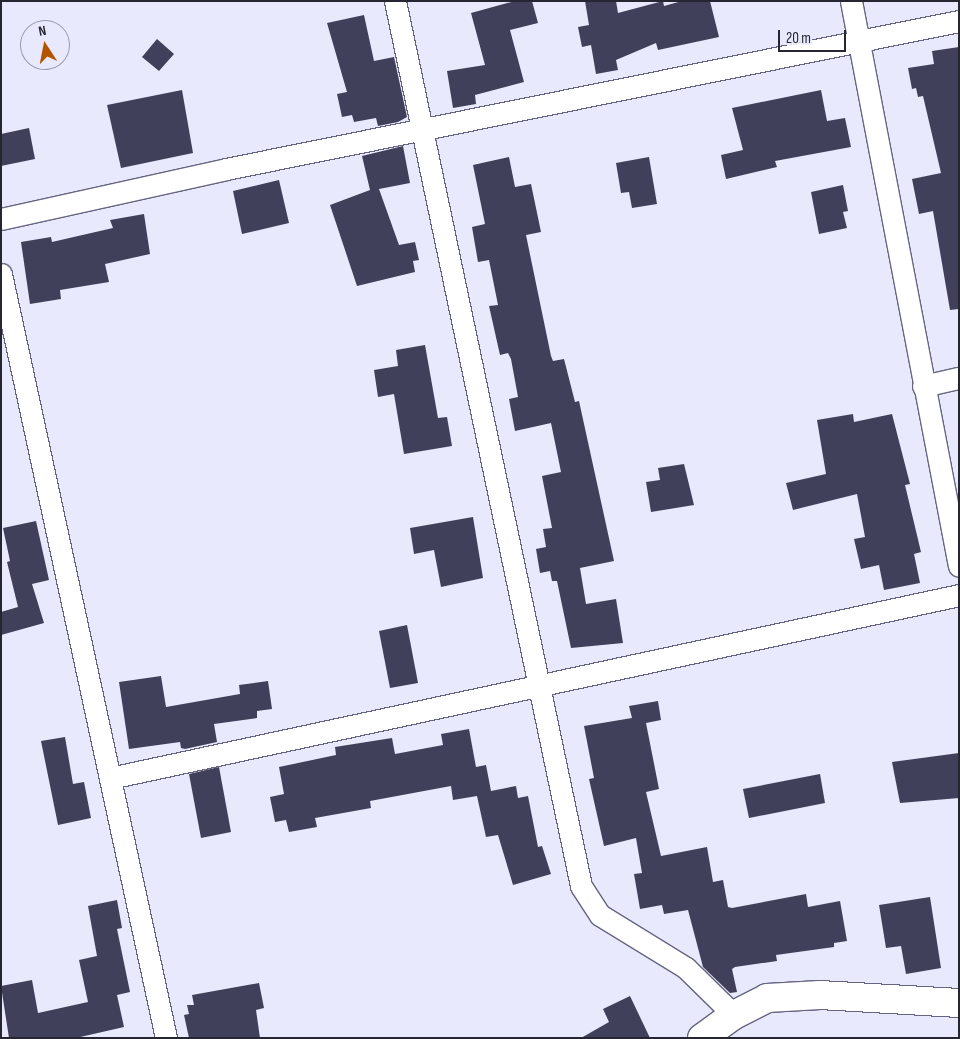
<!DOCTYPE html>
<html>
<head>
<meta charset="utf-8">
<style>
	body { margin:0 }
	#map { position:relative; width:960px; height:1039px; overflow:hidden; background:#e8e9fc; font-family:"Sofia Sans Condensed",sans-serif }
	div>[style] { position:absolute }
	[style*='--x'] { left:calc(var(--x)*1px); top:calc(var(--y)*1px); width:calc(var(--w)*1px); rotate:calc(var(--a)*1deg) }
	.building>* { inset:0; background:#41405a }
	.roads { filter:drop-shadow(1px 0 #656581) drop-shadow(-1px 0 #656581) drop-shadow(0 1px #656581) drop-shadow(0 -1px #656581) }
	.street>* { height:21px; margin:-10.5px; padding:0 10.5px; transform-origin:10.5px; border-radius:10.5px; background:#fff }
	.secondary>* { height:28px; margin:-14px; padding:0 14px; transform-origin:14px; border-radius:14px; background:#fff }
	span { translate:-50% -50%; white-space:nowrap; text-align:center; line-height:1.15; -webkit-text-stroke:5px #e8e9fc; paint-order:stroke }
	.frame { position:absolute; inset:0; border:2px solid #262632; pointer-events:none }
	.north { position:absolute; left:20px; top:20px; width:50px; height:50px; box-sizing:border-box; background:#e8e9fc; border:1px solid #9a9bab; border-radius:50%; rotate:349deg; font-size:14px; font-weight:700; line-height:20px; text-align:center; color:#262632 }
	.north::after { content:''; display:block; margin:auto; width:18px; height:22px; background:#b35500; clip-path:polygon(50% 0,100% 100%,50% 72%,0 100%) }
	.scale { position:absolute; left:778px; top:30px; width:68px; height:22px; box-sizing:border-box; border:2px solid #262632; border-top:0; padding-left:6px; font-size:15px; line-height:18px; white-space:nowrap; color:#262632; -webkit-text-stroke:4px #e8e9fc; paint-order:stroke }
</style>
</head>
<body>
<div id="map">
	<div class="building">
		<i style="clip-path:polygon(515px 1px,532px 1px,538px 23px,510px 30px,524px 82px,475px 95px,476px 104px,453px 108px,447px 71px,485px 65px,471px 13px)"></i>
		<i style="clip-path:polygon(585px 1px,616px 1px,618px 13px,663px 1px,664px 6px,682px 1px,710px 1px,719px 37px,658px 50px,656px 43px,616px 60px,618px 70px,596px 74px,591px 45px,582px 47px,578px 27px,589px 25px)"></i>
		<i style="clip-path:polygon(364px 15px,374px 61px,394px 57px,407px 117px,398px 122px,378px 126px,376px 118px,354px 122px,352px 115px,342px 117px,337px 94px,347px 92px,327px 23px)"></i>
		<i style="clip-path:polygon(157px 39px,174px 54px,159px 71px,142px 57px)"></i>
		<i style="clip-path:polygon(959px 47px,959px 309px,950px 310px,933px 211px,919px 214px,912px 179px,941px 173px,923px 96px,918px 97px,916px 88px,912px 89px,908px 68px,934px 64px,932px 51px)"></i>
		<i style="clip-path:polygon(182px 90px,193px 153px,121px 168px,107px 105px)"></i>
		<i style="clip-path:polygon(821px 90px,827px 121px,845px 118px,851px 147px,775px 161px,777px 167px,726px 179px,721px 155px,743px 150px,732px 108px)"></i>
		<i style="clip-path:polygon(29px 128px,35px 159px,1px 166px,1px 134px)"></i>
		<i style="clip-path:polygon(403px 146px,410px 183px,379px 189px,399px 245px,415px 242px,419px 260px,413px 261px,415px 272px,357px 286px,330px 205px,370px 190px,362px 156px)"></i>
		<i style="clip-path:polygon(509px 157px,515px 187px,531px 184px,541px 232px,526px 235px,551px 356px,553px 361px,564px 359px,575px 402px,579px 401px,614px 561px,580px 568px,586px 604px,616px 599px,623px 643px,571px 648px,557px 581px,552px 581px,550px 571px,540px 573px,536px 549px,546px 547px,543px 529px,552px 528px,542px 476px,561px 472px,551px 423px,515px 431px,509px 399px,518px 397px,511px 359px,508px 353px,500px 355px,489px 306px,498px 305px,489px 260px,478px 262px,472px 227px,485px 224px,473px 165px)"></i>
		<i style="clip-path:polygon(649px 157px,657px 204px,632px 208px,629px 192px,621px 193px,616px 163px)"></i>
		<i style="clip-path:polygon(279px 180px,289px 223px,242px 234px,233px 191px)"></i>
		<i style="clip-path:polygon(843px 185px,848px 211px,843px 212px,847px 228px,819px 234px,811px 192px)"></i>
		<i style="clip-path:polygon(144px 214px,150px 254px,105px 264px,109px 282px,60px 290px,61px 299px,30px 304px,21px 242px,51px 237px,52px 242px,113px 228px,110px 220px)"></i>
		<i style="clip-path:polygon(425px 345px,438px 418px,447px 417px,452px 446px,404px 454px,394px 394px,378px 397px,374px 370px,398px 366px,396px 350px)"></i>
		<i style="clip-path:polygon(853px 414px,854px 422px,892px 414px,910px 484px,905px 485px,921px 552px,914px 554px,920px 583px,884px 590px,879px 565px,861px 569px,854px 539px,865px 537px,857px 494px,793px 510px,786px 483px,826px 474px,817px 420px)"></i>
		<i style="clip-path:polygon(684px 464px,694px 505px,651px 512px,646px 482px,660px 480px,658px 468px)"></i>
		<i style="clip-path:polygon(473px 517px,483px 578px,441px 587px,434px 550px,414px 554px,410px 528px)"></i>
		<i style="clip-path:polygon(36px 521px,49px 580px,32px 584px,44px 623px,1px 635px,1px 612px,18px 607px,7px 562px,10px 561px,3px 528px)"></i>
		<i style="clip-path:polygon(407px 625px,418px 683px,390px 688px,379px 631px)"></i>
		<i style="clip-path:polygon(161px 676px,166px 707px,240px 694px,239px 685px,268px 681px,272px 709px,257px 711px,257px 718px,214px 724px,217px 742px,185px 749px,181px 748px,180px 742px,129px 749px,119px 682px)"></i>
		<i style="clip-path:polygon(658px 701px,661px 720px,646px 723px,659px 789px,646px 792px,661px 856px,707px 847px,713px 882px,723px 880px,728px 907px,732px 908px,806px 894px,808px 907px,840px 901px,847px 941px,834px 943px,834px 947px,776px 955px,777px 961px,735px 967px,732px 969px,737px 992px,730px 993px,703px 967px,688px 910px,664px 914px,662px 905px,640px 909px,634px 874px,642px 873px,636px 838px,604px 846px,589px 779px,594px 778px,584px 726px,632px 718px,629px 706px)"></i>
		<i style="clip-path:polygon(469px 729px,476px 767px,486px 765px,491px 791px,516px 786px,518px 798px,528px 796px,538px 847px,542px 846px,551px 874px,513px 885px,498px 835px,486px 837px,477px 796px,453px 800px,451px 786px,370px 801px,371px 808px,315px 818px,317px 827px,289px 832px,286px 820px,275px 822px,270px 797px,284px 794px,279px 767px,336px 755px,335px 747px,392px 738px,395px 754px,443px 745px,441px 734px)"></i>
		<i style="clip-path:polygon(65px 737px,73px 784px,84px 782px,91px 818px,58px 825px,41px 741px)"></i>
		<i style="clip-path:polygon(959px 753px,959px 798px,900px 803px,892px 762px)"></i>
		<i style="clip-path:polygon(219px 767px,231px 832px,201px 838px,189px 774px)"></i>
		<i style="clip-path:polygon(820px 774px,825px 803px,749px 818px,743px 789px)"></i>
		<i style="clip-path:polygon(930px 897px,941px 968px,906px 974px,901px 946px,886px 948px,879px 905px)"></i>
		<i style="clip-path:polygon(117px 900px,122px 928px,117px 929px,130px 992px,117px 995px,124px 1027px,76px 1038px,9px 1038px,1px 986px,32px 980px,38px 1013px,88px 1002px,79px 960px,97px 956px,88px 906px)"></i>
		<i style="clip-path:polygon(259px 983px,264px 1008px,256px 1010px,260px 1038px,189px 1038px,184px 1015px,189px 1014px,187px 1005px,194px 1005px,192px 995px)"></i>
		<i style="clip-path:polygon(630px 996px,650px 1038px,581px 1038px,609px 1022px,603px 1009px)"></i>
	</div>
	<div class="roads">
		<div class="street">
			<i style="--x:395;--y:1;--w:904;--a:78.13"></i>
			<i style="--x:581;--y:886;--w:35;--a:57"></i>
			<i style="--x:600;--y:915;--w:101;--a:31.6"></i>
			<i style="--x:686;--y:968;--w:67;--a:44.4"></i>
			<i style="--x:851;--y:1;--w:575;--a:79.18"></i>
			<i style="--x:1;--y:219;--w:230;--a:-12.5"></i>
			<i style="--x:226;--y:169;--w:748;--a:-11.42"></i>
			<i style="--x:1;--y:274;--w:782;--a:77.81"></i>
			<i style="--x:923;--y:386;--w:37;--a:-13"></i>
			<i style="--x:110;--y:778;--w:868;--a:-12.16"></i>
		</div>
		<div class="secondary">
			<i style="--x:702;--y:1038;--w:39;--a:-36"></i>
			<i style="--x:734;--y:1015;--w:37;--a:-27"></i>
			<i style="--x:767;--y:998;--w:53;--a:-3.2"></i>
			<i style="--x:820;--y:995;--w:139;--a:3.3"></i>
		</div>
	</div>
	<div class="frame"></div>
	<div class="north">N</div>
	<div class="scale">20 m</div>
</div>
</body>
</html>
